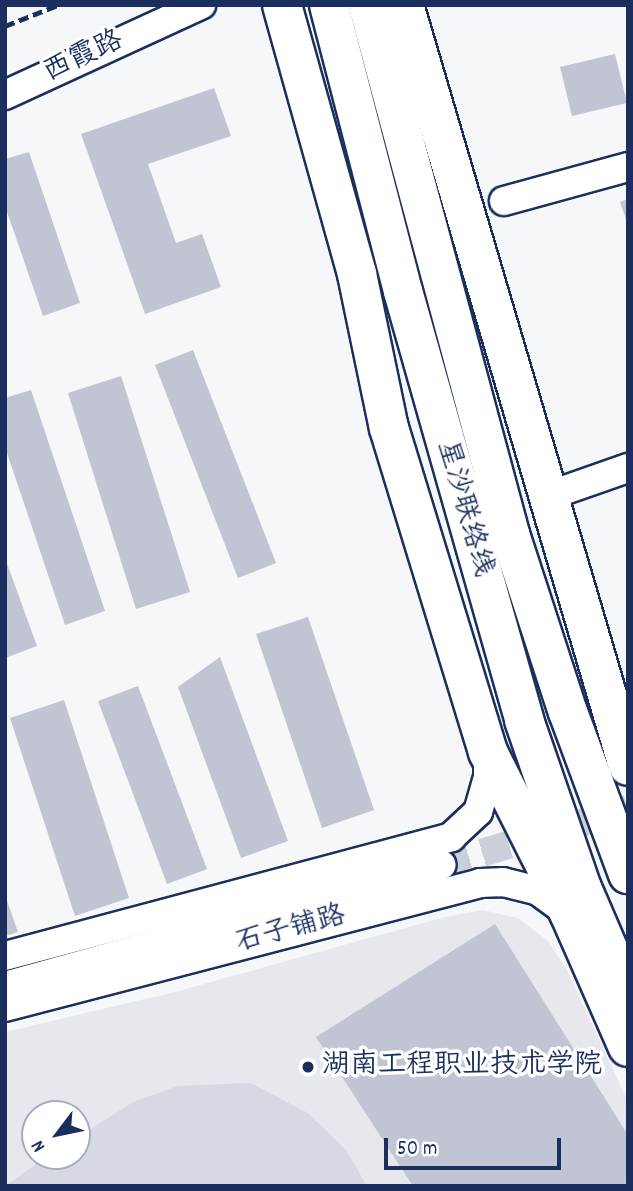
<!DOCTYPE html>
<html>
<head>
<meta charset="utf-8">
<style>
	body { margin:0 }
	#map { position:relative; width:633px; height:1191px; overflow:hidden; background:#f6f7f9; font-family:Dekko,"LXGW WenKai TC",sans-serif }
	div>[style] { position:absolute }
	[style*='--x'] { left:calc(var(--x)*1px); top:calc(var(--y)*1px); width:calc(var(--w)*1px); rotate:calc(var(--a)*1deg) }
	.built>* { inset:0; background:#e6e8ee }
	.green>* { inset:0; background:#d6d9e2 }
	.building>* { inset:0; background:#c0c4d3 }
	.minor-tunnel>* { height:28px; margin-top:-14px; transform-origin:0; background:repeating-linear-gradient(90deg,#cacfda 0 28px,transparent 0 42px) }
	.roads { filter:drop-shadow(2px 0 #1b2f5e) drop-shadow(-2px 0 #1b2f5e) drop-shadow(0 2px #1b2f5e) drop-shadow(0 -2px #1b2f5e) }
	.minor>* { height:28px; margin:-14px; padding:0 14px; transform-origin:14px; border-radius:14px; background:#fff }
	.primary>* { height:38px; margin:-19px; padding:0 19px; transform-origin:19px; border-radius:19px; background:#fff }
	.trunk>* { height:38px; margin:-19px; padding:0 19px; transform-origin:19px; border-radius:19px; background:#fff }
	.rail>* { height:5px; margin-top:-2.5px; transform-origin:0; background:repeating-linear-gradient(90deg,#1b2f5e 0 10px,transparent 0 15px) }
	.dots>* { width:19px; height:19px; translate:-50% -50%; box-sizing:border-box; border:4px solid #fff; border-radius:50% }
	span { translate:-50% -50%; white-space:nowrap; text-align:center; line-height:1.15; -webkit-text-stroke:7px #fff; paint-order:stroke }
	.street-label { font-size:28px; color:#1b2f5e }
	.poi-label { font-size:28px; color:#1b2f5e }
	.left { translate:0 -50%; text-align:left }
	.frame { position:absolute; inset:0; border:7px solid #1b2f5e; pointer-events:none }
	.north { position:absolute; left:21px; top:1100px; width:70px; height:70px; box-sizing:border-box; background:#fff; border:2px solid #a4acbf; border-radius:50%; rotate:238deg; font-size:19px; font-weight:700; line-height:28px; text-align:center; color:#1b2f5e }
	.north::after { content:''; display:block; margin:auto; width:24px; height:32px; background:#1b2f5e; clip-path:polygon(50% 0,100% 100%,50% 72%,0 100%) }
	.scale { position:absolute; left:384px; top:1138px; width:177px; height:32px; box-sizing:border-box; border:4px solid #1b2f5e; border-top:0; padding-left:9px; font-size:21px; line-height:24px; white-space:nowrap; color:#1b2f5e; -webkit-text-stroke:5px #fff; paint-order:stroke }
</style>
</head>
<body>
<div id="map">
	<div class="built">
		<i style="clip-path:polygon(evenodd,483px 910px,518px 918px,548px 941px,567px 970px,628px 1102px,628px 1186px,5px 1186px,5px 1032px,175px 992px,441px 918px,483px 910px,35px 1114px,77px 1114px,77px 1156px,35px 1156px,35px 1114px)"></i>
	</div>
	<div class="green">
		<i style="clip-path:polygon(250px 1083px,308px 1113px,346px 1150px,367px 1186px,5px 1186px,48px 1156px,77px 1156px,77px 1138px,133px 1102px,178px 1086px)"></i>
	</div>
	<div class="building">
		<i style="clip-path:polygon(615px 54px,627px 103px,572px 116px,560px 67px)"></i>
		<i style="clip-path:polygon(214px 88px,231px 136px,148px 164px,176px 243px,202px 234px,221px 287px,145px 314px,81px 134px)"></i>
		<i style="clip-path:polygon(29px 152px,80px 303px,43px 316px,5px 206px,5px 159px)"></i>
		<i style="clip-path:polygon(628px 199px,628px 222px,627px 222px,620px 202px)"></i>
		<i style="clip-path:polygon(193px 350px,276px 563px,238px 578px,155px 365px)"></i>
		<i style="clip-path:polygon(121px 376px,190px 592px,136px 609px,68px 393px)"></i>
		<i style="clip-path:polygon(31px 390px,105px 611px,65px 625px,5px 447px,5px 398px)"></i>
		<i style="clip-path:polygon(5px 558px,37px 646px,5px 658px)"></i>
		<i style="clip-path:polygon(308px 617px,374px 810px,322px 828px,256px 634px)"></i>
		<i style="clip-path:polygon(220px 657px,288px 841px,241px 858px,178px 687px)"></i>
		<i style="clip-path:polygon(138px 686px,207px 869px,167px 884px,98px 701px)"></i>
		<i style="clip-path:polygon(64px 700px,129px 898px,75px 916px,10px 718px)"></i>
		<i style="clip-path:polygon(5px 895px,18px 932px,5px 936px)"></i>
		<i style="clip-path:polygon(495px 924px,628px 1135px,628px 1182px,622px 1186px,413px 1186px,316px 1037px)"></i>
	</div>
	<div class="minor-tunnel">
		<i style="--x:442;--y:865;--w:194;--a:-16.8"></i>
	</div>
	<div class="roads">
		<div class="minor">
			<i style="--x:5;--y:95;--w:216;--a:-24.7"></i>
			<i style="--x:504;--y:201;--w:129;--a:-15.3"></i>
			<i style="--x:548;--y:496;--w:85;--a:-19.3"></i>
			<i style="--x:5;--y:956;--w:462;--a:-14.9"></i>
			<i style="--x:451;--y:837;--w:37;--a:-43"></i>
			<i style="--x:478;--y:812;--w:37;--a:-74"></i>
			<i style="--x:488;--y:776;--w:24;--a:-90"></i>
			<i style="--x:5;--y:986;--w:453;--a:-15.5"></i>
			<i style="--x:5;--y:1007;--w:491;--a:-14.6"></i>
			<i style="--x:480;--y:883;--w:23;--a:-2"></i>
			<i style="--x:503;--y:882;--w:36;--a:14"></i>
			<i style="--x:538;--y:891;--w:34;--a:36"></i>
		</div>
		<div class="primary">
			<i style="--x:282;--y:5;--w:279;--a:74.4"></i>
			<i style="--x:357;--y:274;--w:157;--a:78.3"></i>
			<i style="--x:389;--y:428;--w:339;--a:73"></i>
			<i style="--x:488;--y:752;--w:182;--a:63.3"></i>
			<i style="--x:570;--y:915;--w:144;--a:66.3"></i>
			<i style="--x:404;--y:5;--w:793;--a:73.6"></i>
		</div>
		<div class="trunk">
			<i style="--x:329;--y:5;--w:295;--a:75.5"></i>
			<i style="--x:403;--y:291;--w:446;--a:74.2"></i>
			<i style="--x:524;--y:720;--w:178;--a:71"></i>
			<i style="--x:582;--y:888;--w:116;--a:66.7"></i>
			<i style="--x:368;--y:5;--w:548;--a:74.97"></i>
			<i style="--x:510;--y:534;--w:187;--a:72"></i>
			<i style="--x:568;--y:712;--w:173;--a:69.7"></i>
		</div>
	</div>
	<div class="rail">
		<i style="--x:5;--y:26;--w:57;--a:-21.6"></i>
	</div>
	<div class="dots">
		<i style="left:308px;top:1067px;background:#1b2f5e"></i>
	</div>
	<div class="street-label">
		<span style="left:84px;top:58px;rotate:-25deg">西霞路</span>
		<span style="left:463px;top:509px;rotate:74deg">星沙联络线</span>
		<span style="left:291px;top:931px;rotate:-15deg">石子铺路</span>
	</div>
	<div class="poi-label">
		<span class="left" style="left:322px;top:1067px">湖南工程职业技术学院</span>
	</div>
	<div class="frame"></div>
	<div class="north">N</div>
	<div class="scale">50 m</div>
</div>
</body>
</html>
